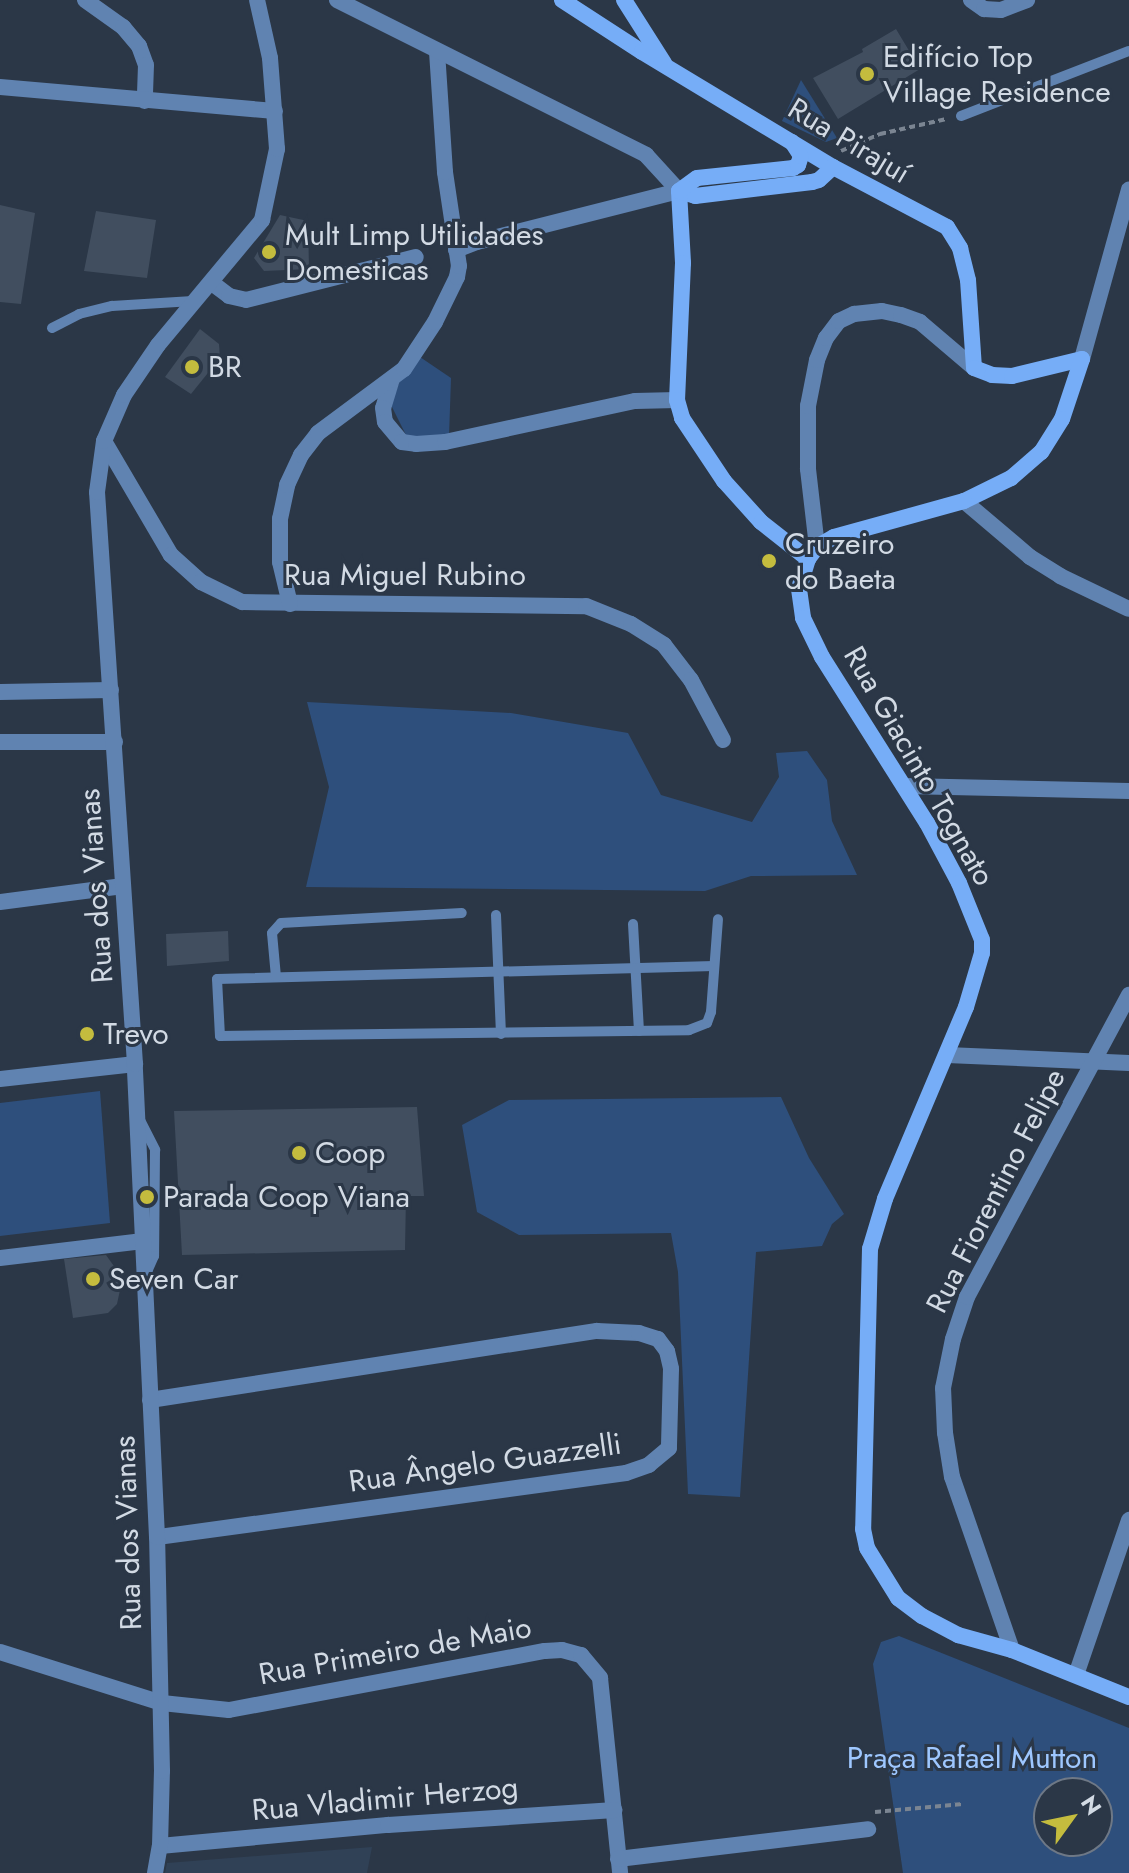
<!DOCTYPE html>
<html>
<head>
<meta charset="utf-8">
<style>
	body { margin:0 }
	#map { position:relative; width:1129px; height:1873px; overflow:hidden; background:#2b3747; font-family:Jost,sans-serif }
	div>[style] { position:absolute }
	[style*='--x'] { left:calc(var(--x)*1px); top:calc(var(--y)*1px); width:calc(var(--w)*1px); rotate:calc(var(--a)*1deg) }
	.built>* { inset:0; background:#304156 }
	.green>* { inset:0; background:#2e4f7c }
	.building>* { inset:0; background:#414e5f }
	.path>* { height:4px; margin-top:-2px; transform-origin:0; background:repeating-linear-gradient(90deg,#7b8592 0 6px,transparent 0 10px) }
	.service>* { height:10px; margin:-5px; padding:0 5px; transform-origin:5px; border-radius:5px; background:#6083b1 }
	.minor>* { height:16px; margin:-8px; padding:0 8px; transform-origin:8px; border-radius:8px; background:#6083b1 }
	.tertiary>* { height:16px; margin:-8px; padding:0 8px; transform-origin:8px; border-radius:8px; background:#6083b1 }
	.secondary>* { height:16px; margin:-8px; padding:0 8px; transform-origin:8px; border-radius:8px; background:#76adf7 }
	.dots>* { width:22px; height:22px; translate:-50% -50%; box-sizing:border-box; border:4px solid #2b3747; border-radius:50% }
	span { translate:-50% -50%; white-space:nowrap; text-align:center; line-height:1.15; -webkit-text-stroke:6px #2b3747; paint-order:stroke }
	.poi-label { font-size:30px; color:#d2dae4 }
	.left { translate:0 -50%; text-align:left }
	.street-label { font-size:30px; color:#d2dae4 }
	.park-label { font-size:30px; color:#9ec7ff }
	.north { position:absolute; left:1033px; top:1777px; width:80px; height:80px; box-sizing:border-box; background:#2b3747; border:2px solid #6e7886; border-radius:50%; rotate:57deg; font-size:22px; font-weight:700; line-height:32px; text-align:center; color:#d2dae4 }
	.north::after { content:''; display:block; margin:auto; width:28px; height:36px; background:#c4bc3e; clip-path:polygon(50% 0,100% 100%,50% 72%,0 100%) }
</style>
</head>
<body>
<div id="map">
	<div class="built">
		<i style="clip-path:polygon(372px 1847px,367px 1873px,165px 1873px,167px 1863px)"></i>
	</div>
	<div class="green">
		<i style="clip-path:polygon(801px 80px,837px 138px,826px 142px,782px 121px)"></i>
		<i style="clip-path:polygon(417px 355px,451px 378px,449px 437px,407px 437px,391px 405px,403px 372px)"></i>
		<i style="clip-path:polygon(307px 702px,511px 713px,628px 733px,661px 795px,752px 822px,779px 777px,776px 753px,807px 751px,827px 780px,832px 821px,857px 875px,751px 876px,705px 891px,306px 887px,329px 787px)"></i>
		<i style="clip-path:polygon(100px 1091px,110px 1223px,0 1236px,0 1103px)"></i>
		<i style="clip-path:polygon(781px 1097px,809px 1158px,844px 1214px,832px 1224px,822px 1246px,756px 1252px,740px 1497px,688px 1494px,678px 1272px,671px 1233px,519px 1235px,477px 1212px,462px 1125px,509px 1100px)"></i>
		<i style="clip-path:polygon(evenodd,899px 1636px,1129px 1728px,1129px 1873px,903px 1873px,873px 1664px,881px 1642px,899px 1636px,1049px 1793px,1097px 1793px,1097px 1841px,1049px 1841px,1049px 1793px)"></i>
	</div>
	<div class="building">
		<i style="clip-path:polygon(896px 29px,920px 69px,838px 119px,813px 78px,863px 52px,862px 49px)"></i>
		<i style="clip-path:polygon(0 205px,35px 213px,21px 304px,0 302px)"></i>
		<i style="clip-path:polygon(96px 211px,156px 220px,147px 278px,84px 271px)"></i>
		<i style="clip-path:polygon(280px 215px,308px 221px,309px 269px,264px 271px,254px 258px)"></i>
		<i style="clip-path:polygon(200px 329px,219px 344px,220px 358px,191px 394px,165px 377px)"></i>
		<i style="clip-path:polygon(228px 931px,229px 961px,167px 966px,166px 934px)"></i>
		<i style="clip-path:polygon(417px 1107px,424px 1196px,406px 1196px,405px 1250px,182px 1255px,174px 1111px)"></i>
		<i style="clip-path:polygon(106px 1255px,116px 1269px,120px 1290px,117px 1304px,108px 1313px,73px 1318px,64px 1259px)"></i>
	</div>
	<div class="path">
		<i style="--x:841;--y:151;--w:43;--a:-23.6"></i>
		<i style="--x:880;--y:134;--w:68;--a:-12.8"></i>
		<i style="--x:875;--y:1812;--w:88;--a:-5.2"></i>
	</div>
	<div class="service">
		<i style="--x:961;--y:116;--w:180;--a:-21.2"></i>
		<i style="--x:52;--y:328;--w:30;--a:-27"></i>
		<i style="--x:79;--y:314;--w:34;--a:-14"></i>
		<i style="--x:112;--y:306;--w:81;--a:-3.5"></i>
		<i style="--x:496;--y:915;--w:119;--a:87.6"></i>
		<i style="--x:633;--y:924;--w:107;--a:86.8"></i>
		<i style="--x:714;--y:966;--w:497;--a:178.5"></i>
		<i style="--x:217;--y:979;--w:57;--a:87"></i>
		<i style="--x:220;--y:1036;--w:469;--a:-0.7"></i>
		<i style="--x:689;--y:1030;--w:19;--a:-21"></i>
		<i style="--x:707;--y:1023;--w:12;--a:-70"></i>
		<i style="--x:711;--y:1012;--w:93;--a:-85.7"></i>
		<i style="--x:276;--y:977;--w:44;--a:-95.2"></i>
		<i style="--x:272;--y:933;--w:13;--a:-48"></i>
		<i style="--x:281;--y:923;--w:181;--a:-3.2"></i>
		<i style="--x:139;--y:1118;--w:36;--a:63"></i>
		<i style="--x:155;--y:1150;--w:106;--a:90.5"></i>
		<i style="--x:154;--y:1256;--w:17;--a:114"></i>
	</div>
	<div class="minor">
		<i style="--x:85;--y:0;--w:47;--a:35.4"></i>
		<i style="--x:123;--y:27;--w:25;--a:50"></i>
		<i style="--x:139;--y:46;--w:20;--a:70"></i>
		<i style="--x:146;--y:65;--w:36;--a:92"></i>
		<i style="--x:971;--y:0;--w:16;--a:35"></i>
		<i style="--x:984;--y:9;--w:17;--a:3"></i>
		<i style="--x:1001;--y:10;--w:28;--a:-21"></i>
		<i style="--x:456;--y:250;--w:22;--a:-21"></i>
		<i style="--x:477;--y:242;--w:208;--a:-14.2"></i>
		<i style="--x:212;--y:283;--w:21;--a:37"></i>
		<i style="--x:229;--y:296;--w:17;--a:13"></i>
		<i style="--x:246;--y:300;--w:175;--a:-14.2"></i>
		<i style="--x:392;--y:379;--w:30;--a:107"></i>
		<i style="--x:383;--y:408;--w:14;--a:82"></i>
		<i style="--x:385;--y:422;--w:26;--a:50"></i>
		<i style="--x:402;--y:442;--w:14;--a:8"></i>
		<i style="--x:416;--y:444;--w:29;--a:-4"></i>
		<i style="--x:445;--y:442;--w:194;--a:-12.2"></i>
		<i style="--x:635;--y:401;--w:42;--a:-1.4"></i>
		<i style="--x:104;--y:441;--w:132;--a:59.6"></i>
		<i style="--x:171;--y:555;--w:40;--a:42"></i>
		<i style="--x:201;--y:582;--w:46;--a:26"></i>
		<i style="--x:242;--y:602;--w:344;--a:0.7"></i>
		<i style="--x:586;--y:606;--w:48;--a:21.8"></i>
		<i style="--x:631;--y:624;--w:39;--a:32"></i>
		<i style="--x:664;--y:645;--w:44;--a:52.4"></i>
		<i style="--x:691;--y:680;--w:68;--a:61.9"></i>
		<i style="--x:964;--y:501;--w:87;--a:40.3"></i>
		<i style="--x:1030;--y:557;--w:36;--a:32"></i>
		<i style="--x:1060;--y:576;--w:76;--a:25.6"></i>
		<i style="--x:817;--y:547;--w:79;--a:-96.6"></i>
		<i style="--x:808;--y:469;--w:63;--a:-90"></i>
		<i style="--x:808;--y:406;--w:47;--a:-78.9"></i>
		<i style="--x:817;--y:360;--w:24;--a:-68"></i>
		<i style="--x:826;--y:338;--w:21;--a:-53"></i>
		<i style="--x:839;--y:321;--w:17;--a:-25"></i>
		<i style="--x:854;--y:314;--w:28;--a:-6"></i>
		<i style="--x:882;--y:311;--w:19;--a:12"></i>
		<i style="--x:901;--y:315;--w:20;--a:20"></i>
		<i style="--x:920;--y:322;--w:71;--a:40.4"></i>
		<i style="--x:290;--y:604;--w:43;--a:-103.4"></i>
		<i style="--x:280;--y:562;--w:43;--a:-90"></i>
		<i style="--x:280;--y:519;--w:35;--a:-78"></i>
		<i style="--x:287;--y:485;--w:33;--a:-65"></i>
		<i style="--x:301;--y:455;--w:28;--a:-52"></i>
		<i style="--x:318;--y:433;--w:107;--a:-36.7"></i>
		<i style="--x:404;--y:369;--w:56;--a:-56.6"></i>
		<i style="--x:435;--y:322;--w:50;--a:-63.9"></i>
		<i style="--x:457;--y:277;--w:11;--a:-80"></i>
		<i style="--x:459;--y:266;--w:95;--a:-98.5"></i>
		<i style="--x:445;--y:172;--w:120;--a:-93.8"></i>
		<i style="--x:0;--y:692;--w:111;--a:-1"></i>
		<i style="--x:0;--y:742;--w:115;--a:0"></i>
		<i style="--x:904;--y:786;--w:225;--a:1.3"></i>
		<i style="--x:0;--y:902;--w:124;--a:-7.4"></i>
		<i style="--x:947;--y:1055;--w:182;--a:2.5"></i>
		<i style="--x:0;--y:1079;--w:136;--a:-6.3"></i>
		<i style="--x:0;--y:1258;--w:144;--a:-6.8"></i>
		<i style="--x:150;--y:1400;--w:452;--a:-8.8"></i>
		<i style="--x:597;--y:1331;--w:42;--a:2.7"></i>
		<i style="--x:639;--y:1333;--w:20;--a:18"></i>
		<i style="--x:658;--y:1339;--w:15;--a:53"></i>
		<i style="--x:667;--y:1351;--w:18;--a:77"></i>
		<i style="--x:671;--y:1369;--w:79;--a:91.5"></i>
		<i style="--x:669;--y:1448;--w:26;--a:140"></i>
		<i style="--x:649;--y:1465;--w:24;--a:161"></i>
		<i style="--x:626;--y:1473;--w:473;--a:172.2"></i>
		<i style="--x:1012;--y:1650;--w:183;--a:-109.1"></i>
		<i style="--x:952;--y:1477;--w:45;--a:-99"></i>
		<i style="--x:945;--y:1433;--w:45;--a:-92.5"></i>
		<i style="--x:943;--y:1388;--w:50;--a:-78.5"></i>
		<i style="--x:953;--y:1339;--w:44;--a:-71.6"></i>
		<i style="--x:967;--y:1297;--w:343;--a:-61.8"></i>
		<i style="--x:0;--y:1652;--w:170;--a:17.5"></i>
		<i style="--x:162;--y:1703;--w:67;--a:6"></i>
		<i style="--x:229;--y:1710;--w:321;--a:-10.6"></i>
		<i style="--x:545;--y:1651;--w:17;--a:-3"></i>
		<i style="--x:562;--y:1650;--w:20;--a:15"></i>
		<i style="--x:581;--y:1655;--w:30;--a:50"></i>
		<i style="--x:600;--y:1678;--w:196;--a:84.1"></i>
		<i style="--x:1076;--y:1675;--w:164;--a:-71.1"></i>
		<i style="--x:160;--y:1846;--w:229;--a:-5.3"></i>
		<i style="--x:388;--y:1825;--w:227;--a:-3.8"></i>
		<i style="--x:618;--y:1859;--w:252;--a:-6.8"></i>
	</div>
	<div class="tertiary">
		<i style="--x:337;--y:0;--w:346;--a:26.6"></i>
		<i style="--x:646;--y:155;--w:49;--a:47.5"></i>
		<i style="--x:0;--y:87;--w:276;--a:5"></i>
		<i style="--x:1082;--y:359;--w:176;--a:-74.5"></i>
		<i style="--x:155;--y:1873;--w:27;--a:-80"></i>
		<i style="--x:160;--y:1846;--w:75;--a:-88.5"></i>
		<i style="--x:162;--y:1771;--w:234;--a:-91.2"></i>
		<i style="--x:157;--y:1537;--w:474;--a:-92.7"></i>
		<i style="--x:135;--y:1064;--w:573;--a:-93.8"></i>
		<i style="--x:97;--y:492;--w:51;--a:-82.2"></i>
		<i style="--x:104;--y:441;--w:50;--a:-66.5"></i>
		<i style="--x:124;--y:395;--w:60;--a:-55.8"></i>
		<i style="--x:158;--y:345;--w:163;--a:-50.2"></i>
		<i style="--x:262;--y:220;--w:73;--a:-78.1"></i>
		<i style="--x:277;--y:149;--w:91;--a:-94.4"></i>
		<i style="--x:270;--y:58;--w:59;--a:-102.6"></i>
	</div>
	<div class="secondary">
		<i style="--x:562;--y:0;--w:95;--a:33"></i>
		<i style="--x:642;--y:52;--w:223;--a:31.1"></i>
		<i style="--x:833;--y:167;--w:129;--a:27.8"></i>
		<i style="--x:947;--y:227;--w:25;--a:58"></i>
		<i style="--x:960;--y:248;--w:33;--a:76"></i>
		<i style="--x:968;--y:280;--w:88;--a:86.1"></i>
		<i style="--x:974;--y:368;--w:19;--a:21"></i>
		<i style="--x:992;--y:375;--w:20;--a:3"></i>
		<i style="--x:1012;--y:376;--w:72;--a:-13.7"></i>
		<i style="--x:624;--y:0;--w:75;--a:57.6"></i>
		<i style="--x:679;--y:191;--w:72;--a:86.8"></i>
		<i style="--x:683;--y:263;--w:137;--a:92.5"></i>
		<i style="--x:677;--y:400;--w:19;--a:74"></i>
		<i style="--x:682;--y:418;--w:76;--a:56.3"></i>
		<i style="--x:724;--y:481;--w:55;--a:47.9"></i>
		<i style="--x:761;--y:522;--w:60;--a:38.2"></i>
		<i style="--x:679;--y:191;--w:17;--a:17"></i>
		<i style="--x:695;--y:196;--w:118;--a:-6.8"></i>
		<i style="--x:812;--y:182;--w:7;--a:-16"></i>
		<i style="--x:819;--y:180;--w:19;--a:-43"></i>
		<i style="--x:679;--y:191;--w:22;--a:-36"></i>
		<i style="--x:697;--y:178;--w:97;--a:-5.9"></i>
		<i style="--x:793;--y:168;--w:6;--a:-31"></i>
		<i style="--x:798;--y:165;--w:9;--a:-72"></i>
		<i style="--x:801;--y:156;--w:17;--a:-123"></i>
		<i style="--x:1082;--y:359;--w:63;--a:108.4"></i>
		<i style="--x:1062;--y:419;--w:39;--a:122"></i>
		<i style="--x:1041;--y:452;--w:40;--a:139"></i>
		<i style="--x:1011;--y:478;--w:52;--a:153.9"></i>
		<i style="--x:964;--y:501;--w:135;--a:164.5"></i>
		<i style="--x:834;--y:537;--w:20;--a:150"></i>
		<i style="--x:817;--y:547;--w:15;--a:127"></i>
		<i style="--x:808;--y:559;--w:31;--a:107"></i>
		<i style="--x:799;--y:589;--w:29;--a:82"></i>
		<i style="--x:803;--y:618;--w:43;--a:64"></i>
		<i style="--x:822;--y:657;--w:196;--a:57.7"></i>
		<i style="--x:927;--y:823;--w:68;--a:61.9"></i>
		<i style="--x:959;--y:883;--w:61;--a:68"></i>
		<i style="--x:982;--y:940;--w:13;--a:90"></i>
		<i style="--x:982;--y:953;--w:56;--a:106.5"></i>
		<i style="--x:966;--y:1007;--w:208;--a:112.9"></i>
		<i style="--x:885;--y:1199;--w:52;--a:106.7"></i>
		<i style="--x:870;--y:1249;--w:280;--a:91.4"></i>
		<i style="--x:863;--y:1529;--w:19;--a:78"></i>
		<i style="--x:867;--y:1548;--w:59;--a:58.2"></i>
		<i style="--x:898;--y:1598;--w:30;--a:37"></i>
		<i style="--x:922;--y:1616;--w:41;--a:27.8"></i>
		<i style="--x:958;--y:1635;--w:56;--a:15.5"></i>
		<i style="--x:1012;--y:1650;--w:126;--a:21.9"></i>
	</div>
	<div class="dots">
		<i style="left:867px;top:74px;background:#c4bc3e"></i>
		<i style="left:269px;top:252px;background:#c4bc3e"></i>
		<i style="left:192px;top:367px;background:#c4bc3e"></i>
		<i style="left:769px;top:561px;background:#c4bc3e"></i>
		<i style="left:87px;top:1034px;background:#c4bc3e"></i>
		<i style="left:299px;top:1153px;background:#c4bc3e"></i>
		<i style="left:147px;top:1197px;background:#c4bc3e"></i>
		<i style="left:93px;top:1279px;background:#c4bc3e"></i>
	</div>
	<div class="poi-label">
		<span class="left" style="left:883px;top:74px">Edifício Top<br>Village Residence</span>
		<span class="left" style="left:285px;top:252px">Mult Limp Utilidades<br>Domesticas</span>
		<span class="left" style="left:208px;top:367px">BR</span>
		<span class="left" style="left:785px;top:561px">Cruzeiro<br>do Baeta</span>
		<span class="left" style="left:103px;top:1034px">Trevo</span>
		<span class="left" style="left:315px;top:1153px">Coop</span>
		<span class="left" style="left:163px;top:1197px">Parada Coop Viana</span>
		<span class="left" style="left:109px;top:1279px">Seven Car</span>
	</div>
	<div class="street-label">
		<span style="left:849px;top:141px;rotate:31deg">Rua Pirajuí</span>
		<span style="left:405px;top:575px">Rua Miguel Rubino</span>
		<span style="left:919px;top:766px;rotate:60deg">Rua Giacinto Tognato</span>
		<span style="left:96px;top:886px;rotate:-94deg">Rua dos Vianas</span>
		<span style="left:996px;top:1191px;rotate:-63deg">Rua Fiorentino Felipe</span>
		<span style="left:485px;top:1463px;rotate:-8deg">Rua Ângelo Guazzelli</span>
		<span style="left:128px;top:1533px;rotate:-92deg">Rua dos Vianas</span>
		<span style="left:395px;top:1651px;rotate:-10deg">Rua Primeiro de Maio</span>
		<span style="left:385px;top:1799px;rotate:-5deg">Rua Vladimir Herzog</span>
	</div>
	<div class="park-label">
		<span style="left:972px;top:1758px">Praça Rafael Mutton</span>
	</div>
	<div class="north">N</div>
</div>
</body>
</html>
